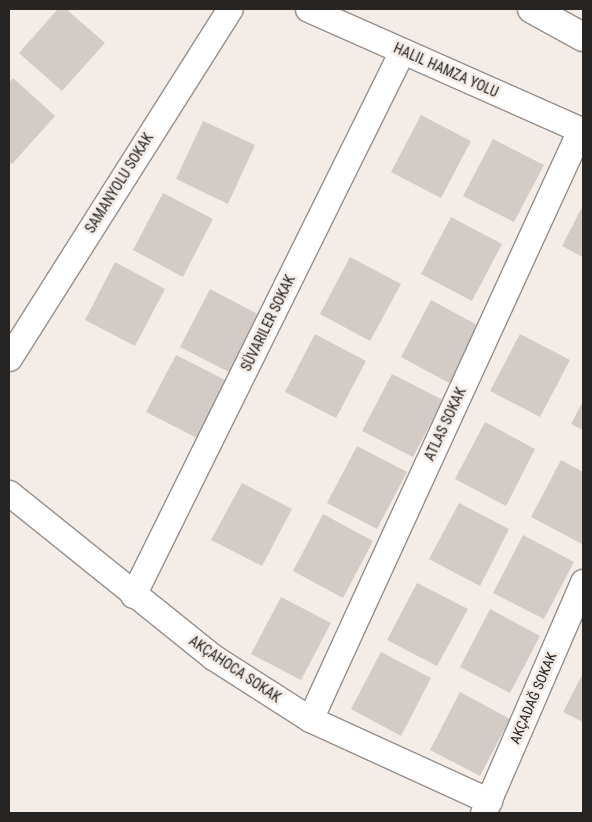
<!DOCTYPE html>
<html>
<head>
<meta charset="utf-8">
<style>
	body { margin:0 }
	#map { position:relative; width:592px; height:822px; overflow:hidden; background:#f3ece7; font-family:"Roboto Condensed",sans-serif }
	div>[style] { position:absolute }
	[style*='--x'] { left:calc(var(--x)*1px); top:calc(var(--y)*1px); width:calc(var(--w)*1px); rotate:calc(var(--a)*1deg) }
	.building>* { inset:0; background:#d2cbc6 }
	.roads { filter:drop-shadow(1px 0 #968f8b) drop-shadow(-1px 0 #968f8b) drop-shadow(0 1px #968f8b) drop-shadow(0 -1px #968f8b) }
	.street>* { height:25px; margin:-12.5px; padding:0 12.5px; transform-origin:12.5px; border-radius:12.5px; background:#fff }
	.secondary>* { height:28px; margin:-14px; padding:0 14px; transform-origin:14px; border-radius:14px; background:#fff }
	span { translate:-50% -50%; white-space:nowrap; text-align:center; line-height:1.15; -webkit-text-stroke:5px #f3ece7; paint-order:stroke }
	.street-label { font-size:14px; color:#272523 }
	.frame { position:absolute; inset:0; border:10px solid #272523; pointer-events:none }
</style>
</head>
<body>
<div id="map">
	<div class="building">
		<i style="clip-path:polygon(58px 9px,66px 9px,105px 43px,62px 91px,19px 53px)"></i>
		<i style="clip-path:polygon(13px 78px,55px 116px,12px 164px,9px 161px,9px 83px)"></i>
		<i style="clip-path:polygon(421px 115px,471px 141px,441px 198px,391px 172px)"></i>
		<i style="clip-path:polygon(203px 121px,255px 145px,228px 204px,176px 179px)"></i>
		<i style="clip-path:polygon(493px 139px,544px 165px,514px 222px,463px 196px)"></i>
		<i style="clip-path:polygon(163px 193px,213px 219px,183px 277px,133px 250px)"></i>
		<i style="clip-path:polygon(583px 205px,583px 257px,562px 246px)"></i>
		<i style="clip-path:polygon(451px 217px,502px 244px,472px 301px,421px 274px)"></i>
		<i style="clip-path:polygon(350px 257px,401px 284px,370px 341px,320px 314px)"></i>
		<i style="clip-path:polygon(115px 262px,165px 289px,135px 346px,85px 320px)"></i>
		<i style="clip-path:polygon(210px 289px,261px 316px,231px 373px,180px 347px)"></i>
		<i style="clip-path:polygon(431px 300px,481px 327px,451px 384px,401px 357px)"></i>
		<i style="clip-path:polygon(315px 334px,366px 361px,336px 418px,285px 392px)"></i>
		<i style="clip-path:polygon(520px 334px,570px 360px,540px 417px,490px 391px)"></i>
		<i style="clip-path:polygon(176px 355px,227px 381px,197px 438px,146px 412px)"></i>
		<i style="clip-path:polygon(392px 374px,443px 400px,413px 457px,362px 431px)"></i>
		<i style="clip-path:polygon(583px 401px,583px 430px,571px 424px)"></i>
		<i style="clip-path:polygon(485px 422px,535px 449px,506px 506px,455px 479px)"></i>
		<i style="clip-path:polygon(357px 446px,407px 472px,377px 529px,327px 503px)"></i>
		<i style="clip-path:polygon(561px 460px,583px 472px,582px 544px,531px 517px)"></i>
		<i style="clip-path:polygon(242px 483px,292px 509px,262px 566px,211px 540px)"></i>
		<i style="clip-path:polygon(459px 503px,509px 529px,480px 586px,429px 559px)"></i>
		<i style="clip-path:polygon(323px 514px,373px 541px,343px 598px,293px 571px)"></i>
		<i style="clip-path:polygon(523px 535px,574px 562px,544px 619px,493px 593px)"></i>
		<i style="clip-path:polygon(417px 583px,468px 609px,437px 666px,387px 640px)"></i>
		<i style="clip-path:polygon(281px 597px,331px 623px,301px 680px,251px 654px)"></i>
		<i style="clip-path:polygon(490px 609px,540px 636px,510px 693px,460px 667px)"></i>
		<i style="clip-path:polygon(381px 652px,431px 678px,401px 736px,351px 709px)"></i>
		<i style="clip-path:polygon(583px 673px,583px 722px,563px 712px)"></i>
		<i style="clip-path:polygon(460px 692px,510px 719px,480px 776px,430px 750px)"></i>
	</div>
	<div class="roads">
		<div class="street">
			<i style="--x:308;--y:9;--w:301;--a:23.9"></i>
			<i style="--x:9;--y:358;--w:413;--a:-57.7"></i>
			<i style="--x:9;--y:493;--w:262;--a:38.8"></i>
			<i style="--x:213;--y:657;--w:115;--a:32.6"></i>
			<i style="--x:310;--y:719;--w:197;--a:24.6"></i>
			<i style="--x:133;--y:595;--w:607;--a:-63.69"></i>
			<i style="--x:310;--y:719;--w:648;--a:-65.37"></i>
			<i style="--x:483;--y:813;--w:252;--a:-66.6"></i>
		</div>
		<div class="secondary">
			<i style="--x:532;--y:9;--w:58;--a:28.8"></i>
		</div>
	</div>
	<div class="street-label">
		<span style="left:446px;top:70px;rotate:24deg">HALIL HAMZA YOLU</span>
		<span style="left:119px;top:183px;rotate:-58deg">SAMANYOLU SOKAK</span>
		<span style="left:268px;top:323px;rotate:-64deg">SÜVARILER SOKAK</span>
		<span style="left:445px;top:424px;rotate:-65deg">ATLAS SOKAK</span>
		<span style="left:235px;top:669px;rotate:34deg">AKÇAHOCA SOKAK</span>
		<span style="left:533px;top:698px;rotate:-67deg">AKÇADAĞ SOKAK</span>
	</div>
	<div class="frame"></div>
</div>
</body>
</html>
